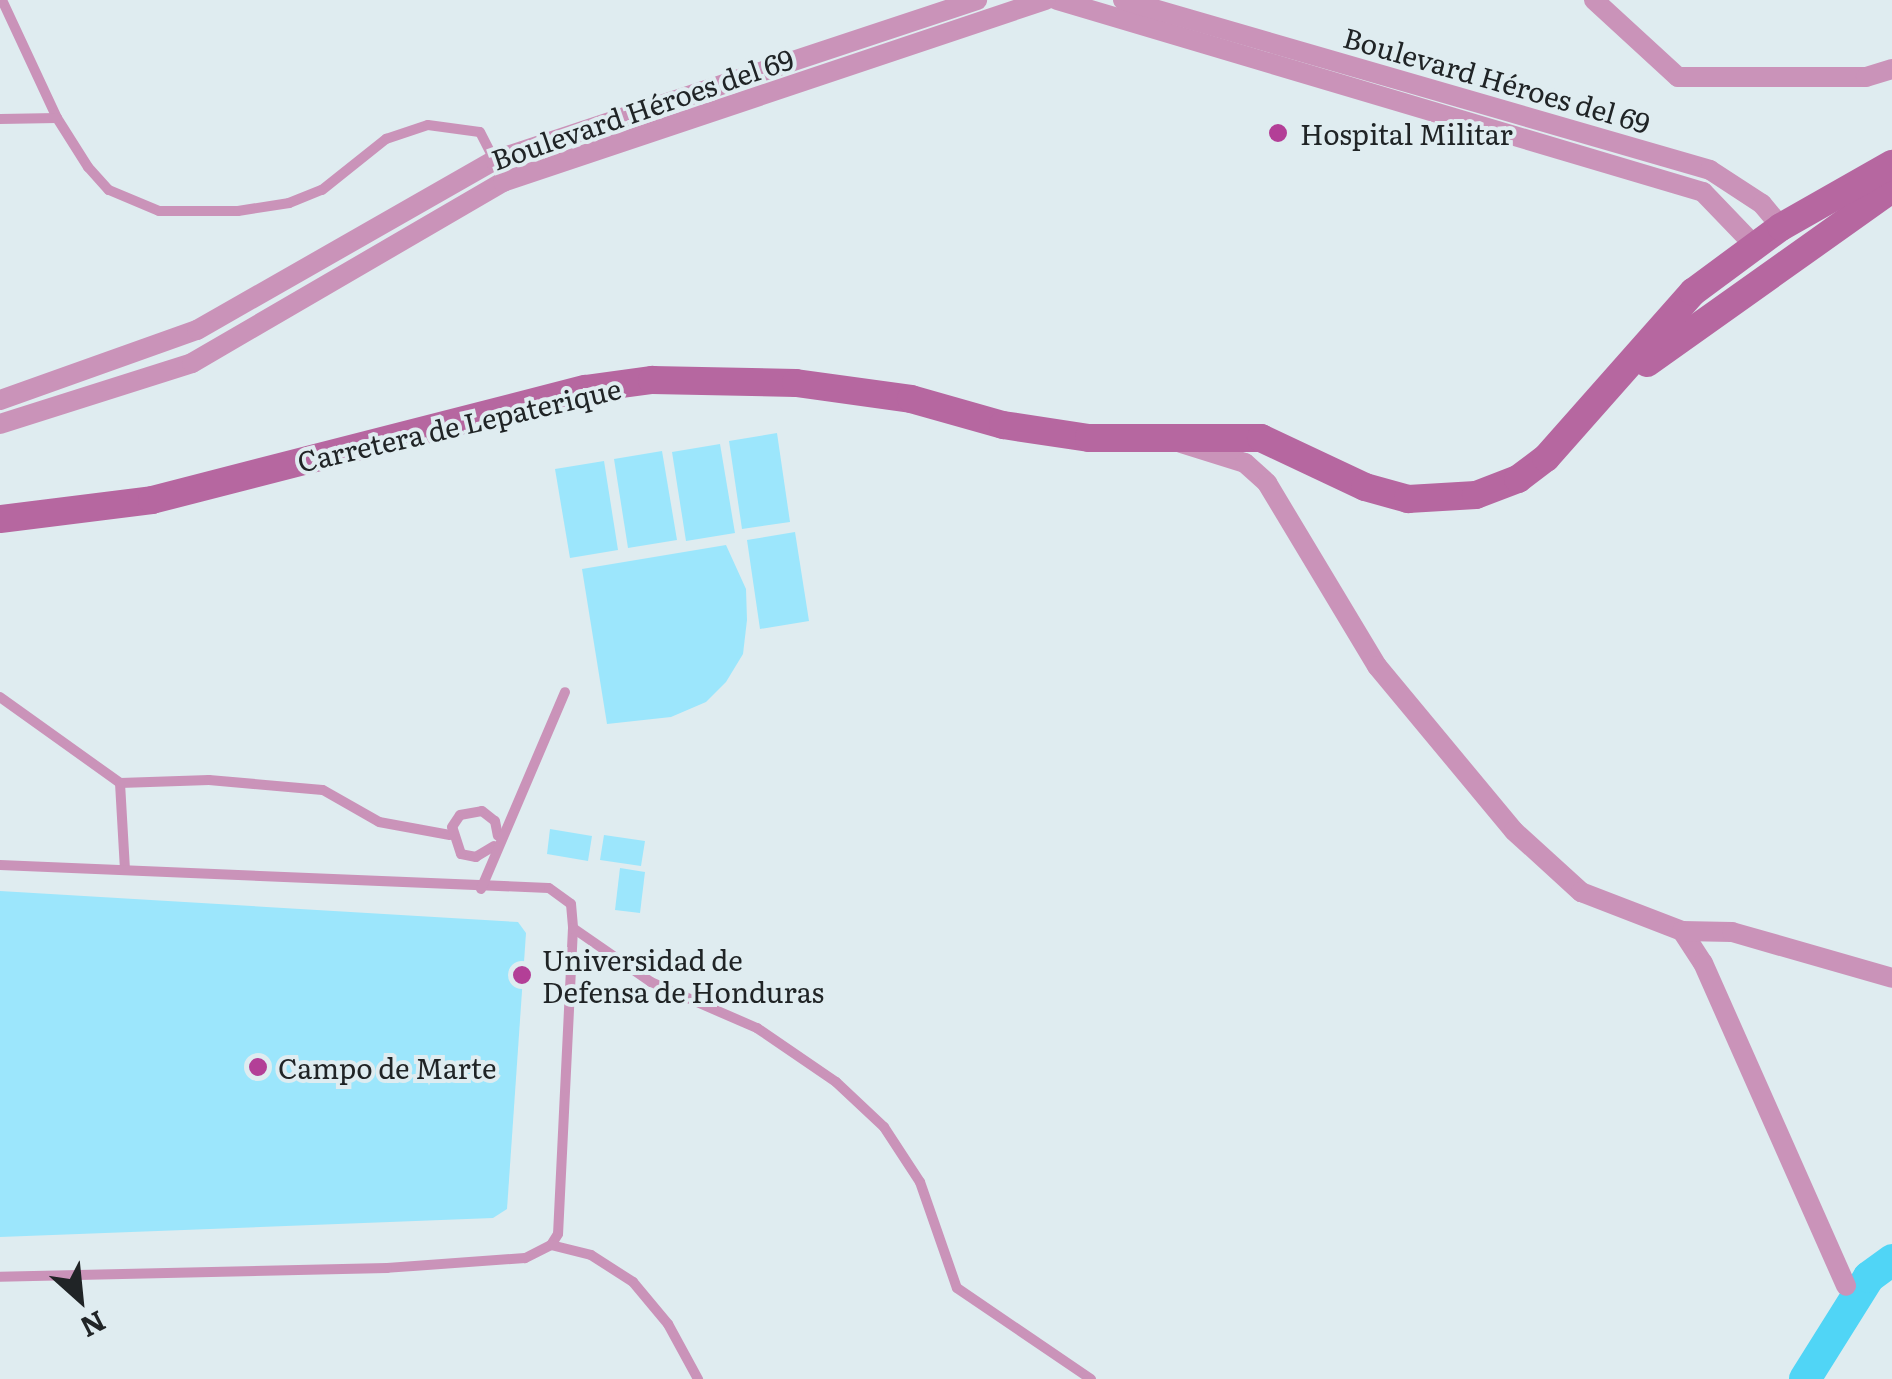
<!DOCTYPE html>
<html>
<head>
<meta charset="utf-8">
<style>
	body { margin:0 }
	#map { position:relative; width:1892px; height:1379px; overflow:hidden; background:#dfecf0; font-family:Literata,serif }
	div>[style] { position:absolute }
	[style*='--x'] { left:calc(var(--x)*1px); top:calc(var(--y)*1px); width:calc(var(--w)*1px); rotate:calc(var(--a)*1deg) }
	.green>* { inset:0; background:#9ce6fc }
	.river>* { height:32px; margin:-16px; padding:0 16px; transform-origin:16px; border-radius:16px; background:#50d5f6 }
	.service>* { height:10px; margin:-5px; padding:0 5px; transform-origin:5px; border-radius:5px; background:#ca93b9 }
	.minor>* { height:20px; margin:-10px; padding:0 10px; transform-origin:10px; border-radius:10px; background:#ca93b9 }
	.secondary>* { height:28px; margin:-14px; padding:0 14px; transform-origin:14px; border-radius:14px; background:#b667a0 }
	.dots>* { width:28px; height:28px; translate:-50% -50%; box-sizing:border-box; border:5px solid #dfecf0; border-radius:50% }
	span { translate:-50% -50%; white-space:nowrap; text-align:center; line-height:1.15; -webkit-text-stroke:8px #dfecf0; paint-order:stroke }
	.street-label { font-size:28px; color:#202426 }
	.poi-label { font-size:28px; color:#202426 }
	.left { translate:0 -50%; text-align:left }
	.north { position:absolute; left:30px; top:1249px; width:100px; height:100px; -webkit-text-stroke:8px #dfecf0; paint-order:stroke; rotate:153deg; font-size:28px; font-weight:700; line-height:40px; text-align:center; color:#202426 }
	.north::after { content:''; display:block; margin:auto; width:35px; height:45px; background:#202426; clip-path:polygon(50% 0,100% 100%,50% 72%,0 100%) }
</style>
</head>
<body>
<div id="map">
	<div class="green">
		<i style="clip-path:polygon(777px 433px,790px 522px,742px 529px,729px 441px)"></i>
		<i style="clip-path:polygon(720px 444px,735px 533px,686px 541px,672px 452px)"></i>
		<i style="clip-path:polygon(662px 451px,677px 540px,628px 548px,614px 459px)"></i>
		<i style="clip-path:polygon(604px 461px,618px 550px,570px 558px,555px 469px)"></i>
		<i style="clip-path:polygon(795px 532px,809px 621px,760px 629px,747px 540px)"></i>
		<i style="clip-path:polygon(726px 545px,746px 589px,747px 620px,743px 654px,726px 682px,706px 702px,671px 717px,607px 724px,582px 569px)"></i>
		<i style="clip-path:polygon(550px 829px,592px 836px,588px 861px,547px 854px)"></i>
		<i style="clip-path:polygon(604px 835px,645px 841px,641px 866px,600px 860px)"></i>
		<i style="clip-path:polygon(620px 868px,645px 872px,640px 913px,615px 910px)"></i>
		<i style="clip-path:polygon(0 891px,518px 922px,526px 933px,507px 1209px,493px 1218px,0 1237px)"></i>
	</div>
	<div class="river">
		<i style="--x:1805;--y:1379;--w:120;--a:-57.9"></i>
		<i style="--x:1869;--y:1277;--w:29;--a:-36"></i>
	</div>
	<div class="service">
		<i style="--x:2;--y:0;--w:130;--a:65"></i>
		<i style="--x:57;--y:118;--w:58;--a:57.7"></i>
		<i style="--x:88;--y:167;--w:31;--a:48"></i>
		<i style="--x:109;--y:190;--w:54;--a:22.8"></i>
		<i style="--x:159;--y:211;--w:79;--a:0"></i>
		<i style="--x:238;--y:211;--w:52;--a:-8.9"></i>
		<i style="--x:289;--y:203;--w:35;--a:-22"></i>
		<i style="--x:322;--y:190;--w:82;--a:-38.6"></i>
		<i style="--x:386;--y:139;--w:44;--a:-18.4"></i>
		<i style="--x:428;--y:125;--w:52;--a:7.7"></i>
		<i style="--x:480;--y:132;--w:35;--a:63"></i>
		<i style="--x:0;--y:119;--w:57;--a:-1"></i>
		<i style="--x:0;--y:697;--w:148;--a:35.6"></i>
		<i style="--x:120;--y:783;--w:87;--a:86.7"></i>
		<i style="--x:120;--y:783;--w:89;--a:-1.9"></i>
		<i style="--x:209;--y:780;--w:114;--a:5"></i>
		<i style="--x:323;--y:790;--w:64;--a:29.7"></i>
		<i style="--x:379;--y:822;--w:72;--a:10.4"></i>
		<i style="--x:494;--y:846;--w:21;--a:149"></i>
		<i style="--x:476;--y:857;--w:15;--a:-169"></i>
		<i style="--x:461;--y:854;--w:28;--a:-108"></i>
		<i style="--x:452;--y:827;--w:14;--a:-56"></i>
		<i style="--x:460;--y:815;--w:22;--a:-10"></i>
		<i style="--x:482;--y:811;--w:16;--a:38"></i>
		<i style="--x:495;--y:821;--w:15;--a:79"></i>
		<i style="--x:0;--y:865;--w:549;--a:2.4"></i>
		<i style="--x:549;--y:888;--w:27;--a:36"></i>
		<i style="--x:571;--y:904;--w:24;--a:85"></i>
		<i style="--x:573;--y:928;--w:306;--a:92.8"></i>
		<i style="--x:558;--y:1234;--w:13;--a:122"></i>
		<i style="--x:551;--y:1245;--w:29;--a:153"></i>
		<i style="--x:525;--y:1258;--w:138;--a:175.9"></i>
		<i style="--x:387;--y:1268;--w:387;--a:178.7"></i>
		<i style="--x:481;--y:889;--w:214;--a:-66.9"></i>
		<i style="--x:573;--y:928;--w:95;--a:34.7"></i>
		<i style="--x:651;--y:982;--w:116;--a:23.5"></i>
		<i style="--x:757;--y:1028;--w:96;--a:34.4"></i>
		<i style="--x:836;--y:1082;--w:66;--a:43.2"></i>
		<i style="--x:884;--y:1127;--w:66;--a:56.8"></i>
		<i style="--x:920;--y:1182;--w:112;--a:70.8"></i>
		<i style="--x:957;--y:1288;--w:162;--a:34.2"></i>
		<i style="--x:551;--y:1245;--w:41;--a:14"></i>
		<i style="--x:591;--y:1255;--w:50;--a:32.7"></i>
		<i style="--x:633;--y:1282;--w:55;--a:50.2"></i>
		<i style="--x:668;--y:1324;--w:63;--a:61.4"></i>
	</div>
	<div class="minor">
		<i style="--x:1057;--y:0;--w:674;--a:16.55"></i>
		<i style="--x:1703;--y:192;--w:74;--a:46.1"></i>
		<i style="--x:1123;--y:0;--w:611;--a:16.15"></i>
		<i style="--x:1710;--y:170;--w:62;--a:33.2"></i>
		<i style="--x:1762;--y:204;--w:30;--a:50"></i>
		<i style="--x:1594;--y:0;--w:114;--a:42.5"></i>
		<i style="--x:1678;--y:77;--w:188;--a:0"></i>
		<i style="--x:1866;--y:77;--w:27;--a:-17"></i>
		<i style="--x:0;--y:400;--w:209;--a:-19.6"></i>
		<i style="--x:197;--y:330;--w:343;--a:-29.7"></i>
		<i style="--x:495;--y:160;--w:508;--a:-18.36"></i>
		<i style="--x:0;--y:424;--w:201;--a:-17.6"></i>
		<i style="--x:192;--y:363;--w:360;--a:-30.2"></i>
		<i style="--x:503;--y:182;--w:572;--a:-18.56"></i>
		<i style="--x:1181;--y:443;--w:67;--a:17.4"></i>
		<i style="--x:1245;--y:463;--w:30;--a:42"></i>
		<i style="--x:1267;--y:483;--w:214;--a:59"></i>
		<i style="--x:1377;--y:666;--w:214;--a:50.3"></i>
		<i style="--x:1514;--y:831;--w:91;--a:42.3"></i>
		<i style="--x:1581;--y:892;--w:108;--a:21.1"></i>
		<i style="--x:1682;--y:931;--w:38;--a:57"></i>
		<i style="--x:1703;--y:963;--w:353;--a:66.1"></i>
		<i style="--x:1682;--y:931;--w:50;--a:1.1"></i>
		<i style="--x:1732;--y:932;--w:166;--a:16"></i>
	</div>
	<div class="secondary">
		<i style="--x:1647;--y:363;--w:301;--a:-35.4"></i>
		<i style="--x:0;--y:519;--w:153;--a:-7.1"></i>
		<i style="--x:152;--y:500;--w:447;--a:-14.4"></i>
		<i style="--x:585;--y:389;--w:68;--a:-7.7"></i>
		<i style="--x:652;--y:380;--w:144;--a:1.2"></i>
		<i style="--x:796;--y:383;--w:116;--a:7.9"></i>
		<i style="--x:911;--y:399;--w:96;--a:15.8"></i>
		<i style="--x:1003;--y:425;--w:87;--a:8.6"></i>
		<i style="--x:1089;--y:438;--w:172;--a:0"></i>
		<i style="--x:1261;--y:438;--w:115;--a:25.2"></i>
		<i style="--x:1365;--y:487;--w:45;--a:15.6"></i>
		<i style="--x:1408;--y:499;--w:68;--a:-3.4"></i>
		<i style="--x:1476;--y:495;--w:45;--a:-20.9"></i>
		<i style="--x:1518;--y:479;--w:35;--a:-37"></i>
		<i style="--x:1546;--y:458;--w:222;--a:-48.5"></i>
		<i style="--x:1693;--y:292;--w:109;--a:-36.5"></i>
		<i style="--x:1781;--y:227;--w:128;--a:-29.6"></i>
	</div>
	<div class="dots">
		<i style="left:1278px;top:133px;background:#b33f97"></i>
		<i style="left:522px;top:975px;background:#b33f97"></i>
		<i style="left:258px;top:1067px;background:#b33f97"></i>
	</div>
	<div class="street-label">
		<span style="left:1497px;top:79px;rotate:16deg">Boulevard Héroes del 69</span>
		<span style="left:642px;top:108px;rotate:-19deg">Boulevard Héroes del 69</span>
		<span style="left:459px;top:424px;rotate:-13deg">Carretera de Lepaterique</span>
	</div>
	<div class="poi-label">
		<span class="left" style="left:1300px;top:133px">Hospital Militar</span>
		<span class="left" style="left:542px;top:975px">Universidad de<br>Defensa de Honduras</span>
		<span class="left" style="left:278px;top:1067px">Campo de Marte</span>
	</div>
	<div class="north">N</div>
</div>
</body>
</html>
